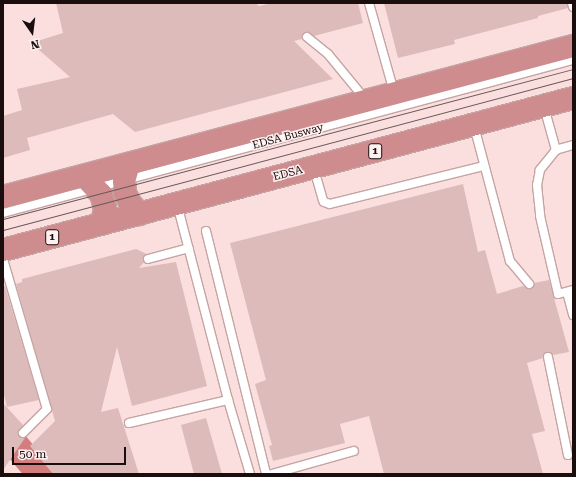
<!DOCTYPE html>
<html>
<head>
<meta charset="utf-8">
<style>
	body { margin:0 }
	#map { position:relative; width:576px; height:477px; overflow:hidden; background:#fbdfdf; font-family:"Roboto Serif",serif }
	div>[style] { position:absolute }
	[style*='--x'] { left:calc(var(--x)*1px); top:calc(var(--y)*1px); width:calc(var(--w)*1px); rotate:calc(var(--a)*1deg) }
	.river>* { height:27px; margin:-13.5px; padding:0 13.5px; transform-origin:13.5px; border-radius:13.5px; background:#d37d7e }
	.building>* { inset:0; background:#ddbbba }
	.roads { filter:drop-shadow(1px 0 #c5a4a3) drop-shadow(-1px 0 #c5a4a3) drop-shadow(0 1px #c5a4a3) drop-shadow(0 -1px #c5a4a3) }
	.service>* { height:8px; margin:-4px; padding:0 4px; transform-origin:4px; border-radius:4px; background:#fff }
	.trunk>* { height:22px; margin:-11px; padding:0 11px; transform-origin:11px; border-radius:11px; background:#ce8c8e }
	.tram>* { height:1px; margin:-0.5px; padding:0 0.5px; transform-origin:0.5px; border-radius:0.5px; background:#685757 }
	span { translate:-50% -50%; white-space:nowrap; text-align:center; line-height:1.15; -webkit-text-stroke:3px #fff0f0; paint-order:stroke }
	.shield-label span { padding:1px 3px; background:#fff0f0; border:1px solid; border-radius:3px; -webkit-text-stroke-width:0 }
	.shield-label { font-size:10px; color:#190d0d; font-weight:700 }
	.street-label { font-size:11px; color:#190d0d }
	.frame { position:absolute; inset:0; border:4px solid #190d0d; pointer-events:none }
	.north { position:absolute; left:12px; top:12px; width:40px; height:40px; -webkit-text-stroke:3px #fff0f0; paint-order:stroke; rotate:166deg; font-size:11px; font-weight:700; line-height:16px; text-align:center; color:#190d0d }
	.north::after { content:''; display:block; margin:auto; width:14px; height:18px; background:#190d0d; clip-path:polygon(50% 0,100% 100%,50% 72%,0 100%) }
	.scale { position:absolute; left:12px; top:447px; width:114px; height:18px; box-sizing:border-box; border:2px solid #190d0d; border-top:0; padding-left:5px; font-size:12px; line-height:14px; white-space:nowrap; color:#190d0d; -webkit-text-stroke:3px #fff0f0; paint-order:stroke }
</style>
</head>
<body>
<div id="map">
	<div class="river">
		<i style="--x:3;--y:430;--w:57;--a:49.9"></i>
	</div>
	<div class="building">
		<i style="clip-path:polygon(56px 3px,256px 3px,259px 6px,272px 3px,358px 3px,363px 23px,314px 36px,305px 32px,303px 34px,302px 39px,294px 41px,333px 79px,135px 132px,113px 114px,27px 138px,30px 150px,3px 158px,3px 116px,22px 110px,17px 89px,70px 77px,31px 43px,63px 33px)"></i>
		<i style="clip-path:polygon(384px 3px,567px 3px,568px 8px,538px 16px,538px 18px,454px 40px,455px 44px,398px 58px)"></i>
		<i style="clip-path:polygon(463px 184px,478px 252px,485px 250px,497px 294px,523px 286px,530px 289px,534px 286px,534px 283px,549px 280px,569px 352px,553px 355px,550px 352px,547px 352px,543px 355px,543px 358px,527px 363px,545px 431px,532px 434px,543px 474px,384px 474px,369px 416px,340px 424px,345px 443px,273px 461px,269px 446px,272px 445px,255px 384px,266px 380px,230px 243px)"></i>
		<i style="clip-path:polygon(136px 249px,147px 254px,144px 255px,144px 262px,139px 268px,176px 262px,207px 386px,132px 406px,117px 347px,101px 412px,118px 408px,139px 474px,53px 474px,30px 446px,55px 421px,16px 284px,22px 282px,22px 279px)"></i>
		<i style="clip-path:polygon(5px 286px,39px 400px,7px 407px,3px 391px,3px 287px)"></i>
		<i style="clip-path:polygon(3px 403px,23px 425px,18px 434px,21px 438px,25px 438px,3px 470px)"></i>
		<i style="clip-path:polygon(206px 418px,222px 474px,194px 474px,181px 425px)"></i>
	</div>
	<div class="roads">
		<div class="service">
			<i style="--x:369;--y:3;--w:92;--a:74.3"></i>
			<i style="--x:572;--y:3;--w:4;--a:76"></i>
			<i style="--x:307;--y:37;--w:27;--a:39"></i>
			<i style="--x:328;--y:54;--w:58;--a:50.6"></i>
			<i style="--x:544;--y:107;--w:45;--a:74.4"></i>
			<i style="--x:474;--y:126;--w:140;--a:75.1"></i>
			<i style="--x:510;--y:261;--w:30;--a:50"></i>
			<i style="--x:573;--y:145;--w:18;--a:164"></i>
			<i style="--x:556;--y:150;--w:26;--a:129"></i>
			<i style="--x:540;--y:170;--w:15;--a:101"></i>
			<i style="--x:537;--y:185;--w:31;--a:84"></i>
			<i style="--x:540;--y:216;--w:80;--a:77"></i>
			<i style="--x:558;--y:294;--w:16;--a:-15"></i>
			<i style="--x:314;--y:169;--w:32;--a:74"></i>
			<i style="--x:323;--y:200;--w:2;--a:63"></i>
			<i style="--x:324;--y:202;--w:6;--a:18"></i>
			<i style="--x:330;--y:204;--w:159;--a:-13.9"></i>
			<i style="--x:177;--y:204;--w:203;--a:75.4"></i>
			<i style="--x:228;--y:400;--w:77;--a:73.4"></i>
			<i style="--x:3;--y:213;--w:590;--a:-15.03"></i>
			<i style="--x:206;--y:231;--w:250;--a:76.1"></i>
			<i style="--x:3;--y:259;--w:156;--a:73.7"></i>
			<i style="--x:47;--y:409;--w:34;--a:135"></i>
			<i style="--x:148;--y:259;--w:42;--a:-15"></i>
			<i style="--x:567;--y:292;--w:24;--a:75"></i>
			<i style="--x:548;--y:357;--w:100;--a:78.5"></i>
			<i style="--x:129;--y:423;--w:102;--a:-13.1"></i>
			<i style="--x:272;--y:474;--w:85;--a:-15.7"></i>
		</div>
		<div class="trunk">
			<i style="--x:129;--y:164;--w:18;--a:106"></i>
			<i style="--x:124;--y:181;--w:12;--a:85"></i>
			<i style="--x:125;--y:193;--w:11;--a:63"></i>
			<i style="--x:130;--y:203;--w:15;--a:48"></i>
			<i style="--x:84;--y:176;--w:25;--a:47"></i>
			<i style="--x:101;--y:194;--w:15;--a:74"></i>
			<i style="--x:105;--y:208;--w:16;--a:101"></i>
			<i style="--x:3;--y:197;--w:590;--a:-14.84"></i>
			<i style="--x:3;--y:250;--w:590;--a:-14.93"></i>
		</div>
	</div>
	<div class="tram">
		<i style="--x:3;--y:219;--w:589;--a:-14.74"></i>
		<i style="--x:3;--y:230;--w:590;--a:-14.93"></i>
	</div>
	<div class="shield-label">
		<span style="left:375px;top:151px">1</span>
		<span style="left:52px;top:237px">1</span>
	</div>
	<div class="street-label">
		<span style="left:288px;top:137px;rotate:-15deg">EDSA Busway</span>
		<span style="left:288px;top:174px;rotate:-15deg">EDSA</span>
	</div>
	<div class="frame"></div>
	<div class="north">N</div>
	<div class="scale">50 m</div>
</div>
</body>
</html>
